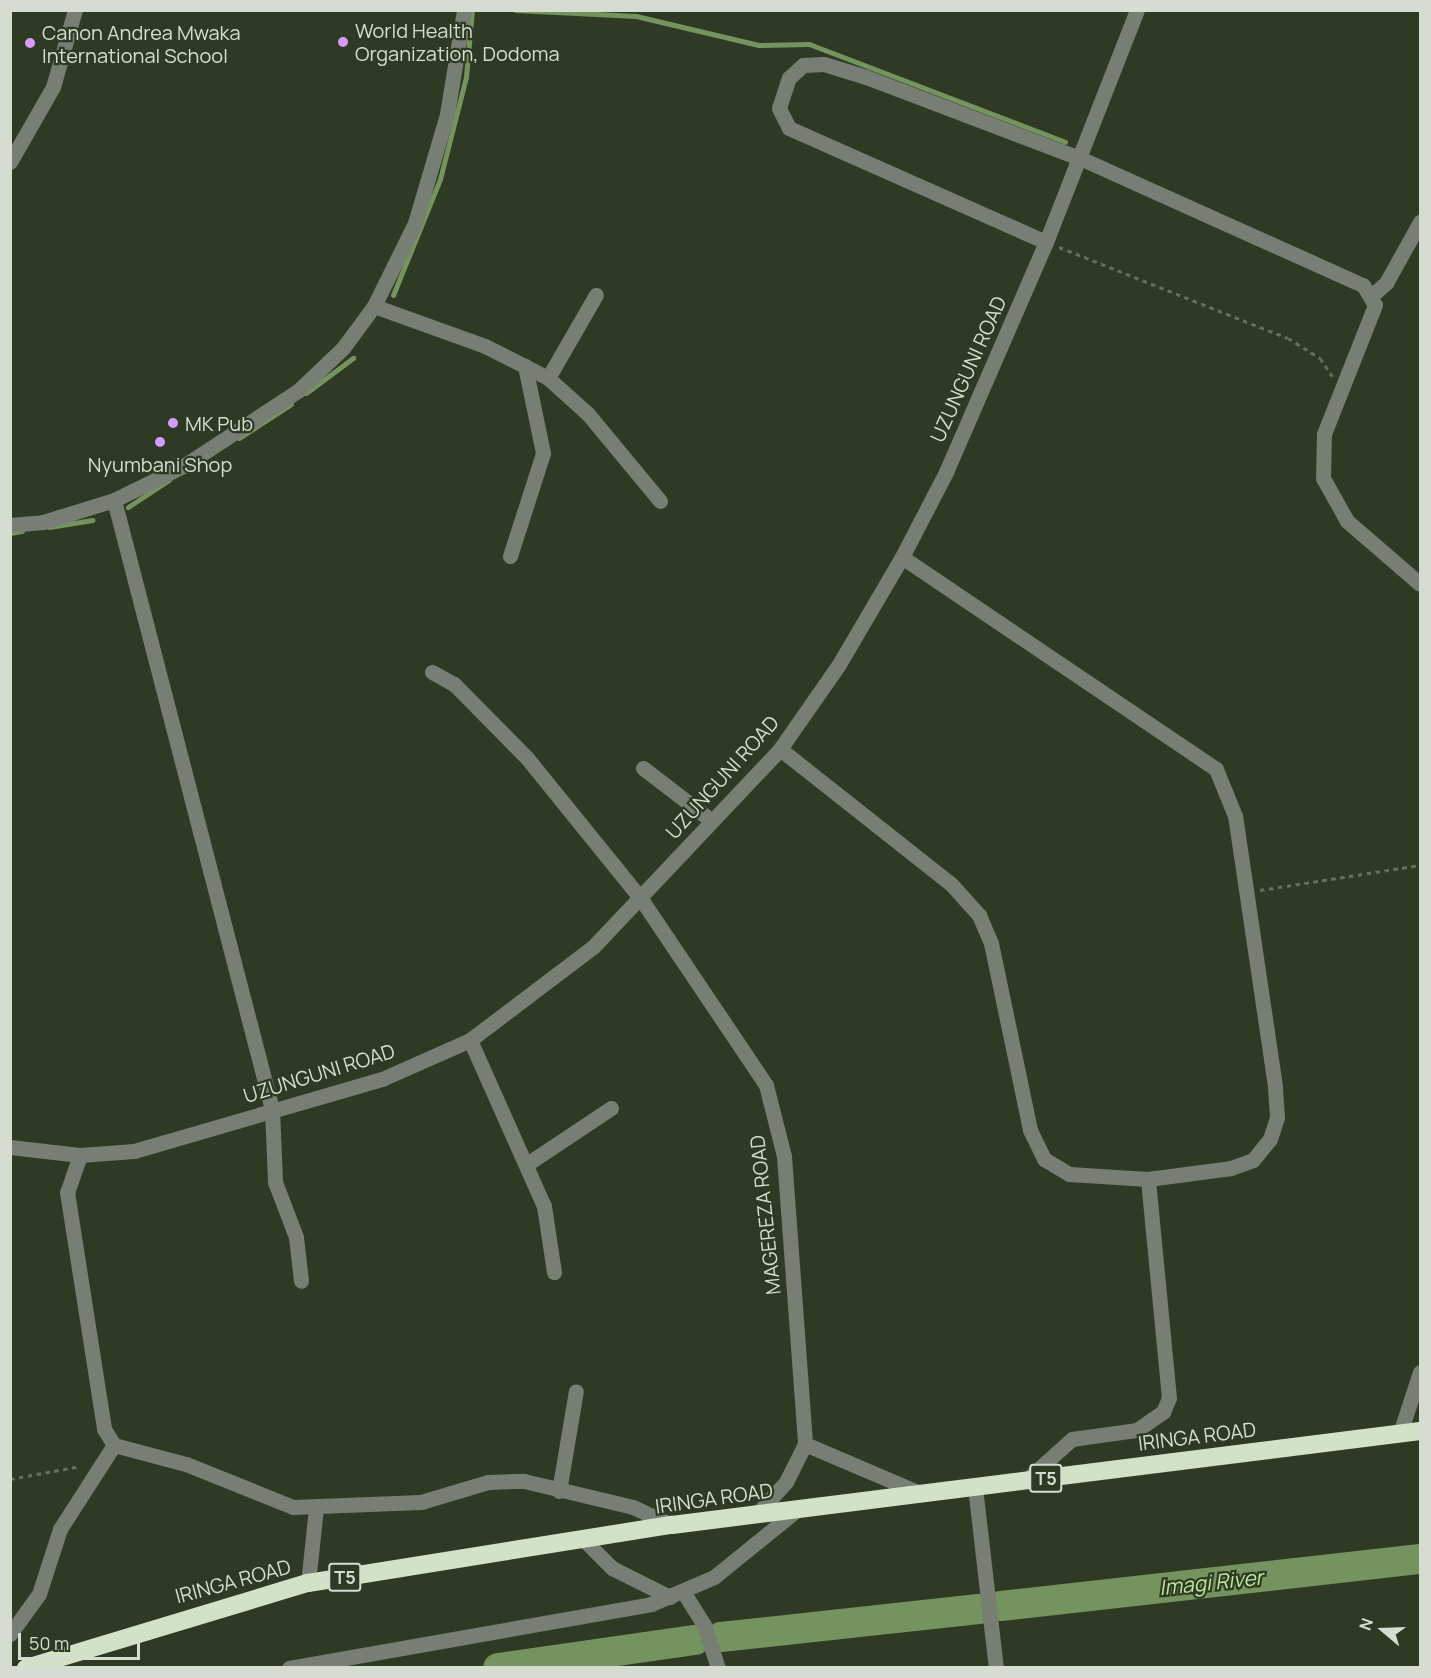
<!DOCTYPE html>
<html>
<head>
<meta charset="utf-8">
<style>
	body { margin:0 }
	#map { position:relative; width:1431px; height:1678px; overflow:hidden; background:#2e3a24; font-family:Manrope,sans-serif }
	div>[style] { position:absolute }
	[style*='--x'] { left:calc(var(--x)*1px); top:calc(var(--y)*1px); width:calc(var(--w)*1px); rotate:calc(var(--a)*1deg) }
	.stream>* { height:5px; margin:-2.5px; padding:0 2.5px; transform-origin:2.5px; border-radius:2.5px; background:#75935f }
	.river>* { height:30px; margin:-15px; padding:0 15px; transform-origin:15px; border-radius:15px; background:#75935f }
	.path>* { height:3px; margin-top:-1.5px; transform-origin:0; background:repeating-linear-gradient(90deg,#646f5c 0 4.5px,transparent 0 9px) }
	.minor>* { height:15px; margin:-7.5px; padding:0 7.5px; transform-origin:7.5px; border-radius:7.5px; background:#777e73 }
	.highway>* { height:18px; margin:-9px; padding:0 9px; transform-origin:9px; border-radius:9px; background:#d1e2c6 }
	.dots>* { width:16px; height:16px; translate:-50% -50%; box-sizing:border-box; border:3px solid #2e3a24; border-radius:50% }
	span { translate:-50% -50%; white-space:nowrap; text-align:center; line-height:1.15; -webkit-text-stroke:4.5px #2e3a24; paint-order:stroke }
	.shield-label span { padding:2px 4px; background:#2e3a24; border:2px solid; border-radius:4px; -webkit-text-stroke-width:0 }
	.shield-label { font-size:18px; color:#d4ddcf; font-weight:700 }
	.poi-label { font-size:20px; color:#d4ddcf }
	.left { translate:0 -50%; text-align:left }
	.street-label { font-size:20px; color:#d4ddcf }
	.water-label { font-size:21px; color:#bce99c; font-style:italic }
	.frame { position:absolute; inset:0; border:12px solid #d4ddcf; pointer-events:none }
	.north { position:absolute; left:1353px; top:1600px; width:60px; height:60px; -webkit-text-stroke:4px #2e3a24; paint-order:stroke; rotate:289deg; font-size:16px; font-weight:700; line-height:24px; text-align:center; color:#d4ddcf }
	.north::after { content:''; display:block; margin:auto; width:21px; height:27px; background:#d4ddcf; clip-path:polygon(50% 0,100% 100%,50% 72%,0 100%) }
	.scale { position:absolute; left:18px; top:1633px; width:122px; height:27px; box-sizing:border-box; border:3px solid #d4ddcf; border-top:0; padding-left:8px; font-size:18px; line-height:21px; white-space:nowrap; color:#d4ddcf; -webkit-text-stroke:4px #2e3a24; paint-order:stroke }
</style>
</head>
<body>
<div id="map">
	<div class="stream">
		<i style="--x:516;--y:10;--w:120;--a:2.9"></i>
		<i style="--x:636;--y:16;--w:126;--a:13.3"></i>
		<i style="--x:759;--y:45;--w:50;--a:-1.1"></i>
		<i style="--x:809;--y:44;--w:274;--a:20.9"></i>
		<i style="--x:393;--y:295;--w:125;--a:-67.9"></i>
		<i style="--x:440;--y:179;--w:105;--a:-75.7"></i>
		<i style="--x:466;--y:77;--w:67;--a:-84.9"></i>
		<i style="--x:306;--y:393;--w:59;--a:-36.7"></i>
		<i style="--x:239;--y:438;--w:62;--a:-33.2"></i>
		<i style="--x:128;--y:507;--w:49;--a:-33.4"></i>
		<i style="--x:49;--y:527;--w:44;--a:-9.2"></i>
		<i style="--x:10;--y:533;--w:12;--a:-9"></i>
	</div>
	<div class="river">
		<i style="--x:1001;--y:1606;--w:422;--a:-6.4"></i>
		<i style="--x:721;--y:1637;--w:259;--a:-6.2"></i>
		<i style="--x:498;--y:1668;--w:199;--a:-8.1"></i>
	</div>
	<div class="path">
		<i style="--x:1059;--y:247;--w:246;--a:21.7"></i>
		<i style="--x:1288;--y:338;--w:38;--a:32"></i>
		<i style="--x:1320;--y:358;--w:22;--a:56"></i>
		<i style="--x:1260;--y:890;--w:162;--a:-8.9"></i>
		<i style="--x:10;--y:1479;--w:72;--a:-10.4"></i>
	</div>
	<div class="minor">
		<i style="--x:10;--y:162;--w:86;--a:-60.2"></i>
		<i style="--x:53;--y:87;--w:80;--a:-74.1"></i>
		<i style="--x:1046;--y:242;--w:281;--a:-156.1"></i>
		<i style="--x:789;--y:128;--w:22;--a:-117"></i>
		<i style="--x:779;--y:108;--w:32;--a:-72"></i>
		<i style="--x:789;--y:78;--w:19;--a:-43"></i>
		<i style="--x:803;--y:65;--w:21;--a:-3"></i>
		<i style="--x:824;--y:64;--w:44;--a:17.2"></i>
		<i style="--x:866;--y:77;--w:231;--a:20.8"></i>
		<i style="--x:1082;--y:159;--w:308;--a:24.2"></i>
		<i style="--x:1363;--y:285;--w:23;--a:59"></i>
		<i style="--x:1375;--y:305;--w:139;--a:111.6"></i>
		<i style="--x:1324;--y:434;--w:44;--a:91.3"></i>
		<i style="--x:1323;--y:478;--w:49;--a:60.8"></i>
		<i style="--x:1347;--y:521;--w:96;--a:40.8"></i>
		<i style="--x:1371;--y:296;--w:20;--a:-41"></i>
		<i style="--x:1386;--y:283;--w:70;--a:-60.9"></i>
		<i style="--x:374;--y:306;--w:118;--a:19.8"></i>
		<i style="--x:485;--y:346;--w:71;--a:26.9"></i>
		<i style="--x:548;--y:378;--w:54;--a:42"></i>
		<i style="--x:588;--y:414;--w:113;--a:50.4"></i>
		<i style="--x:548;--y:378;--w:96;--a:-60"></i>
		<i style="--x:114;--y:500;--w:629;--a:75.46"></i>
		<i style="--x:272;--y:1109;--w:73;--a:87.6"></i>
		<i style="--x:275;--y:1182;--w:59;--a:69.1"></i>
		<i style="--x:296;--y:1237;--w:44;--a:83.5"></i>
		<i style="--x:10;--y:525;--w:33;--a:-5"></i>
		<i style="--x:43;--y:522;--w:74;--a:-17.2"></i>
		<i style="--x:114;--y:500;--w:79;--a:-26.2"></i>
		<i style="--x:185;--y:465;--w:136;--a:-33.3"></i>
		<i style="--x:299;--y:390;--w:61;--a:-43.7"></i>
		<i style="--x:343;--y:348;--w:52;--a:-53.6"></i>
		<i style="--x:374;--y:306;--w:93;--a:-63.7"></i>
		<i style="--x:415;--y:223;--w:114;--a:-73.6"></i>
		<i style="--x:447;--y:114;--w:105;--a:-80.7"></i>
		<i style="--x:510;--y:556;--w:108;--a:-72.2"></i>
		<i style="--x:543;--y:453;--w:89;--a:-101.7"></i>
		<i style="--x:432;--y:672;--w:25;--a:29"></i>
		<i style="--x:454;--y:684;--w:104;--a:45.4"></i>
		<i style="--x:527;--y:758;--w:181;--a:51"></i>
		<i style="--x:641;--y:899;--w:224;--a:56.1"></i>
		<i style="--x:766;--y:1085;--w:73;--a:75.8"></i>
		<i style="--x:784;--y:1156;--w:289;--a:85.8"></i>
		<i style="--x:805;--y:1444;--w:42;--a:116.6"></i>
		<i style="--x:786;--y:1482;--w:45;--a:132.3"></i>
		<i style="--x:780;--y:749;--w:218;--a:38.3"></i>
		<i style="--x:951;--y:884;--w:42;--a:47.9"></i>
		<i style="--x:979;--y:915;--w:30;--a:67"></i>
		<i style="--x:991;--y:943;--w:191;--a:78.2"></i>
		<i style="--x:1030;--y:1130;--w:32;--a:64"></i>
		<i style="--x:1044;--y:1159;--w:29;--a:31"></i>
		<i style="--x:1069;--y:1174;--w:79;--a:3.6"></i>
		<i style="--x:1148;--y:1179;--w:84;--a:-7.5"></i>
		<i style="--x:1231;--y:1168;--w:23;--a:-20"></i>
		<i style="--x:1253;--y:1160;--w:27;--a:-51"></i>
		<i style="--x:1270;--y:1139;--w:23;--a:-72"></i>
		<i style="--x:1277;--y:1117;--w:31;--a:-94"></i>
		<i style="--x:1275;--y:1086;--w:273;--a:-98.4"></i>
		<i style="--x:1235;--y:816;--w:51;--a:-112"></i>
		<i style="--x:1216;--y:769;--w:379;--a:-146"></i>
		<i style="--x:643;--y:768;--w:87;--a:37.5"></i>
		<i style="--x:470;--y:1040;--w:182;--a:66"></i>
		<i style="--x:544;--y:1206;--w:67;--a:81.4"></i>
		<i style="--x:10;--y:1147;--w:70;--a:6.5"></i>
		<i style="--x:80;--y:1155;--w:54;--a:-4.2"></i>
		<i style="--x:134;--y:1151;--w:258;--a:-16.2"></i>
		<i style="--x:382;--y:1079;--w:96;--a:-23.9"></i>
		<i style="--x:470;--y:1040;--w:154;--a:-37.1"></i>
		<i style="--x:593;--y:947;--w:272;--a:-46.6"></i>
		<i style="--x:780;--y:749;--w:101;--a:-55.1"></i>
		<i style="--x:838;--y:666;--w:126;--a:-59.6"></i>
		<i style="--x:902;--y:557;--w:96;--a:-62.6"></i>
		<i style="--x:946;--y:472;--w:251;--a:-66.5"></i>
		<i style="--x:1046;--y:242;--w:249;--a:-68.6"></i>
		<i style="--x:80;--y:1155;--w:39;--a:109"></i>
		<i style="--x:67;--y:1192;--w:240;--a:81.1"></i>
		<i style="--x:104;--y:1429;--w:19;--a:58"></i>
		<i style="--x:114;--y:1445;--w:74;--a:14.8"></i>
		<i style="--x:186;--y:1464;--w:115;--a:21.9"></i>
		<i style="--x:293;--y:1507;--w:128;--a:-2.2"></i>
		<i style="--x:421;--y:1502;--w:70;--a:-16.6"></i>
		<i style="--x:488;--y:1482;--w:36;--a:-2"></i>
		<i style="--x:524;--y:1481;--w:112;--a:13.4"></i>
		<i style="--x:633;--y:1507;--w:43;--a:24.8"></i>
		<i style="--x:527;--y:1164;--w:101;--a:-33.7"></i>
		<i style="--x:1400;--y:1433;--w:64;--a:-71.8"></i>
		<i style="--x:805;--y:1444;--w:127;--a:23.1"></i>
		<i style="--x:1025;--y:1481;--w:63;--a:-41.8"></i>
		<i style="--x:1072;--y:1439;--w:66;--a:-7.9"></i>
		<i style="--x:1137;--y:1430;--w:32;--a:-35"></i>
		<i style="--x:1163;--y:1412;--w:15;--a:-67"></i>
		<i style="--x:1169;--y:1398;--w:220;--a:-95.5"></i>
		<i style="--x:975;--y:1487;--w:182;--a:83.4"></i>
		<i style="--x:559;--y:1491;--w:101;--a:-80.4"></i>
		<i style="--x:583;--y:1539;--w:41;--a:45"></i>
		<i style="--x:612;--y:1568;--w:65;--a:26.6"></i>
		<i style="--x:308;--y:1583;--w:75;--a:-83.9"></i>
		<i style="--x:684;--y:1593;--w:38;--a:58"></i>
		<i style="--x:704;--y:1625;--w:45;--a:72"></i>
		<i style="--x:10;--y:1634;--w:49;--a:-54.1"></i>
		<i style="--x:39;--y:1594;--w:68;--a:-72.1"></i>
		<i style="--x:60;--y:1529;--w:100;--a:-57.3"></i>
		<i style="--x:289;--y:1668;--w:368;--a:-10"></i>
		<i style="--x:651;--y:1604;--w:69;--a:-23.2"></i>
		<i style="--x:714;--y:1577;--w:108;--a:-39"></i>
	</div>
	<div class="highway">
		<i style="--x:26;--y:1668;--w:295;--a:-16.8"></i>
		<i style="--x:308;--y:1583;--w:369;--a:-9.1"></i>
		<i style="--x:672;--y:1525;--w:754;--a:-7.16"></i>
	</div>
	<div class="dots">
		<i style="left:343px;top:42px;background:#d79bf9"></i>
		<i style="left:30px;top:43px;background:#d79bf9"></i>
		<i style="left:173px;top:423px;background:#d79bf9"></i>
		<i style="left:160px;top:442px;background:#d79bf9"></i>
	</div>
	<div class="shield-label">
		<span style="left:1046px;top:1478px">T5</span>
		<span style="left:345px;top:1577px">T5</span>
	</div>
	<div class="poi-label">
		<span class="left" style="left:355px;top:42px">World Health<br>Organization, Dodoma</span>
		<span class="left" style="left:42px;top:44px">Canon Andrea Mwaka<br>International School</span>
		<span class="left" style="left:185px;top:423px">MK Pub</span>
		<span style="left:160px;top:464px">Nyumbani Shop</span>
	</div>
	<div class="street-label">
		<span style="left:968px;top:369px;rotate:-66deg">UZUNGUNI ROAD</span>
		<span style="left:722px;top:777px;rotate:-48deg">UZUNGUNI ROAD</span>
		<span style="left:319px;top:1073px;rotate:-17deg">UZUNGUNI ROAD</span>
		<span style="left:765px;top:1215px;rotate:-96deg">MAGEREZA ROAD</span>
		<span style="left:1197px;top:1436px;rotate:-7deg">IRINGA ROAD</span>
		<span style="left:714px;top:1498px;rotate:-8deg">IRINGA ROAD</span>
		<span style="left:233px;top:1581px;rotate:-15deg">IRINGA ROAD</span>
	</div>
	<div class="water-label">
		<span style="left:1211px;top:1582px;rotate:-6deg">Imagi River</span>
	</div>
	<div class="frame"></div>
	<div class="north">N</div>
	<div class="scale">50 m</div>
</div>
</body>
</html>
